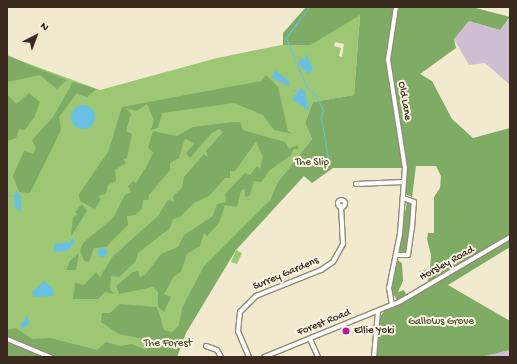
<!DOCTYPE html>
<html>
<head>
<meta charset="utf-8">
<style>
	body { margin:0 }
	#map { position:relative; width:517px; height:364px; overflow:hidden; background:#f1eacf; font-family:"Gochi Hand",sans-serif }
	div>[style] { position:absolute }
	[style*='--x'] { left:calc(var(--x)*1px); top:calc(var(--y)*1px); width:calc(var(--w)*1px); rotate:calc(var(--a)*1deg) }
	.industrial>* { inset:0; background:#cebed1 }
	.green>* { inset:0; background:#9dc773 }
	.forest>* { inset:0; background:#7eac65 }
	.water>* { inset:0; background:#68c0e5 }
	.round { border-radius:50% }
	.stream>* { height:1px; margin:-0.5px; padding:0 0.5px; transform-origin:0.5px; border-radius:0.5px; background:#68c0e5 }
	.roads { filter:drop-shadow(1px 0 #968a76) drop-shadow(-1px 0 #968a76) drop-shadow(0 1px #968a76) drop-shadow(0 -1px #968a76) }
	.minor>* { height:4px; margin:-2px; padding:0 2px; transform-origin:2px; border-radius:2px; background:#fff }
	.minor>.ring { margin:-2px; padding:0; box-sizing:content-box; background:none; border:4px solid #fff; border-radius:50% }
	.rail>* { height:1px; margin-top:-0.5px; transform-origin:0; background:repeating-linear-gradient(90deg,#3b2a1e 0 6px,transparent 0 9px) }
	.dots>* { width:11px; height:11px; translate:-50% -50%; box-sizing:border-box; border:2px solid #fcf5e5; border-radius:50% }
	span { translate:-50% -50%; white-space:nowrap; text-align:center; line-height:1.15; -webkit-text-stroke:4px #fcf5e5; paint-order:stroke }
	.street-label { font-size:11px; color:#3b2a1e }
	.park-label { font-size:11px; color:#585938 }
	.poi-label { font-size:11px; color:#3b2a1e }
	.left { translate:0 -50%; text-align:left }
	.frame { position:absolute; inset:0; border:8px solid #3b2a1e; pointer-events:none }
	.north { position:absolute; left:16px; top:16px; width:40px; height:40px; -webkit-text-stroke:3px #fcf5e5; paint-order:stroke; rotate:42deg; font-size:11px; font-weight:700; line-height:16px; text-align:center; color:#3b2a1e }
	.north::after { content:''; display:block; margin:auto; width:14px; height:18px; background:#3b2a1e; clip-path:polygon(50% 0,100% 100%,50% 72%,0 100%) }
</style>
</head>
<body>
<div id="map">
	<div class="industrial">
		<i style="clip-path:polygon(510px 18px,510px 85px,485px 63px,469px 65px,454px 39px,469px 21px,500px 30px)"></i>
		<i style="clip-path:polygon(510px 350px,510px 357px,481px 357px)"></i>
	</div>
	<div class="green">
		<i style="clip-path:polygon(evenodd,360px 14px,354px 95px,313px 102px,305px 123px,312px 139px,277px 183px,270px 200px,239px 234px,182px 308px,177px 357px,54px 357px,7px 336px,7px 62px,16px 59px,100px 90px,217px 58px,286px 44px,311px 45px,360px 14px,335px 42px,344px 44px,342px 57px,339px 56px,341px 48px,334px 46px,335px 42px)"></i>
		<i style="clip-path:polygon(236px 250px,242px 253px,237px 264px,231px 262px)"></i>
	</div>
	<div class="forest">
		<i style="clip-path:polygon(306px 7px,472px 7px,510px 17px,500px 30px,469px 21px,454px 39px,456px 48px,420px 74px,432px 81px,452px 119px,473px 138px,510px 128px,510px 247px,448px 285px,510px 321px,510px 350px,481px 357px,376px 357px,380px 317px,385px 310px,427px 288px,428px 279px,419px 271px,430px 270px,431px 255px,427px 239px,428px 233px,434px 233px,434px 197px,440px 188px,441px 176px,436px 166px,416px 166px,412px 197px,405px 194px,406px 168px,333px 168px,312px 183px,304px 176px,236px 250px,186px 333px,177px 357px,7px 357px,7px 330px,16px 328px,32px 339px,50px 338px,97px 350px,106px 342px,120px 346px,132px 344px,146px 350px,149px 340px,119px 334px,101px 322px,102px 313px,110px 313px,120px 304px,157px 307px,164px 330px,172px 332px,179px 325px,182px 308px,204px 266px,270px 200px,277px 183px,312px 139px,305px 123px,313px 102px,354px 95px,360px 15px,311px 45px,283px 45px,283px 33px)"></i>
		<i style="clip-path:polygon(7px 55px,32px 66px,67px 80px,57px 89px,40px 75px,7px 82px)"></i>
		<i style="clip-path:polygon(266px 75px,278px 87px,288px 131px,293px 134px,274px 130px,263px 115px,234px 103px,162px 113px,158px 128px,151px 130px,154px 120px,147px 104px,136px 111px,126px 108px,131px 114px,126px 131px,132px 134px,127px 158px,123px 159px,126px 163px,115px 170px,116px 181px,108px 185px,106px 194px,98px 196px,101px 199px,95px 209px,80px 201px,79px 194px,108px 152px,122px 107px,261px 81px)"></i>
		<i style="clip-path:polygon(73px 82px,96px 89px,87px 97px,77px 93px,59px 117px,61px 130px,30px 193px,19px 192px,13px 176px,24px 151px,33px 154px,36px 148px,32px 140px,53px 117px)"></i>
		<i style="clip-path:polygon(29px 93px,40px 102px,35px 116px,25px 130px,19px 129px,16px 138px,7px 141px,7px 94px,16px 104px)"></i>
		<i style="clip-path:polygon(234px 122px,240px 122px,243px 130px,285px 142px,289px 149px,297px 145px,299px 149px,294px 149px,290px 156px,270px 170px,261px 182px,254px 181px,250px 195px,245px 197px,245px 189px,241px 190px,237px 207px,225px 205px,219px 223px,207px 236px,204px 233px,200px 246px,187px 254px,181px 272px,174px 276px,164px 294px,171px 297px,164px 312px,158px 307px,158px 292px,153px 287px,119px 294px,116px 286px,133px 272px,138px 271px,140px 277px,145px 275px,161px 254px,178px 247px,184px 235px,213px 216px,217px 204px,226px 202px,225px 194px,245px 173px,250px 175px,257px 166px,260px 169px,263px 157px,256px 142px,235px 171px,230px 171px,230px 178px,225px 178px,209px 196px,194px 203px,180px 217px,173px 219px,170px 228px,138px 253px,135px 262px,119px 277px,111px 276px,110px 290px,115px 294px,105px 292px,98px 299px,73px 299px,75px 283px,84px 285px,96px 272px,100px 277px,113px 256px,158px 216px,168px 200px,174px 202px,173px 196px,182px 188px,184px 177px,204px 154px,208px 157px,206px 151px,223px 132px,219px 129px,211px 134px,190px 158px,186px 153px,194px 144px,185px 138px,179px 158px,170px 163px,170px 170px,149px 195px,148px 200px,143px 200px,142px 209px,135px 215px,127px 216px,128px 225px,106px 247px,94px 248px,89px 262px,84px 261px,80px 251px,83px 243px,113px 218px,125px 195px,131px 192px,128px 186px,133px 181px,136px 183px,148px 164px,153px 152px,148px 148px,153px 131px,177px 136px,193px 127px)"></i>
		<i style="clip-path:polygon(407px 200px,413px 205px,407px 252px,399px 254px)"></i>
		<i style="clip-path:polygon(82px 204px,87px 211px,71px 236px,73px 217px,78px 215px,75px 212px)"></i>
		<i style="clip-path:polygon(79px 253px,76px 270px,66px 270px,70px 261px)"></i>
		<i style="clip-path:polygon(397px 260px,402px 263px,403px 281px,398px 292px,404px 290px,407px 296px,398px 301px,390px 290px)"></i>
	</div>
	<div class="water">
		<i style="clip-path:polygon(306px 53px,313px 69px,309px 74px,298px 64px,300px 59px,305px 60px)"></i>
		<i style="clip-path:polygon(275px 70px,289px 81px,289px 86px,272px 78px)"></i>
		<i style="clip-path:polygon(301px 88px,305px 92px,309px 111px,292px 99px)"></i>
		<i class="round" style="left:71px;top:105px;width:24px;height:24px"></i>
		<i style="clip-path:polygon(16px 190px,21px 196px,21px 213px,14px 206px)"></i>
		<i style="clip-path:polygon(72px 237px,75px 242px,67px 251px,54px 252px,55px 244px,70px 242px)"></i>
		<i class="round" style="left:97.5px;top:247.5px;width:9px;height:9px"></i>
		<i style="clip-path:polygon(44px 281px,52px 287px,54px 296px,34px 297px,32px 292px)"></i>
		<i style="clip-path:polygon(27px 315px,29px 324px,22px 329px,21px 324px)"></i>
	</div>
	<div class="stream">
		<i style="--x:309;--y:7;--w:39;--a:127"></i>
		<i style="--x:286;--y:38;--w:52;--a:67.4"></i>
		<i style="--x:306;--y:86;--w:14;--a:45"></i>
		<i style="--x:316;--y:96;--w:16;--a:63"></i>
		<i style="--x:323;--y:110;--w:7;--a:106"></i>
		<i style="--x:321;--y:117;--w:42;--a:80.3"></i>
		<i style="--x:292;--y:89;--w:5;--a:22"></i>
		<i style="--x:7;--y:195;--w:1;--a:0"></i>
		<i style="--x:9;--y:195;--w:6;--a:9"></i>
	</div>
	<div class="roads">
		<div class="minor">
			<i style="--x:356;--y:184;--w:48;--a:-2.4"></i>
			<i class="ring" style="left:337.5px;top:199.5px;width:3px;height:3px"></i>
			<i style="--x:396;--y:255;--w:12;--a:0"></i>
			<i style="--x:408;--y:255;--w:27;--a:-82"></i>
			<i style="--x:412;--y:228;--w:26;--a:-86"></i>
			<i style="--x:414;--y:202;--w:12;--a:-160"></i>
			<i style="--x:392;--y:305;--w:17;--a:-100"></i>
			<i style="--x:389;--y:288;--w:55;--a:-78.5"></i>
			<i style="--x:400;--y:234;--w:66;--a:-85.7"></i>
			<i style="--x:405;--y:168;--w:109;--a:-98.9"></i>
			<i style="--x:388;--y:60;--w:54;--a:-81.4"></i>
			<i style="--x:7;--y:339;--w:47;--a:22.7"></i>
			<i style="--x:310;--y:339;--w:20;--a:66"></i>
			<i style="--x:206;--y:346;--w:12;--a:20"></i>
			<i style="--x:217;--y:350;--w:8;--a:60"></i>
			<i style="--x:249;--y:357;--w:28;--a:-113"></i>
			<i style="--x:238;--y:331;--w:19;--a:-84"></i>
			<i style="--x:240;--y:312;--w:23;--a:-45"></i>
			<i style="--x:256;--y:296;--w:70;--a:-21.8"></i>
			<i style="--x:321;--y:270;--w:14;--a:-34"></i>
			<i style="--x:333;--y:262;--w:21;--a:-61"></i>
			<i style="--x:343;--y:244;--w:38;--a:-93"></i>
			<i style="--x:264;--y:357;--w:148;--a:-22.2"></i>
			<i style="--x:401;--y:301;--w:126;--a:-30.4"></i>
			<i style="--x:374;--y:357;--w:46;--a:-85"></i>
		</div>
	</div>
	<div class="rail">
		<i style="--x:507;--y:357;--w:3;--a:-18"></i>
	</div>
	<div class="dots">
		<i style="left:346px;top:331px;background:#b5179e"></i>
	</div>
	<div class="street-label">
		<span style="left:404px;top:101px;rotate:80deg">Old Lane</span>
		<span style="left:447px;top:264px;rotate:-29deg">Horsley Road</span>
		<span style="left:286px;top:274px;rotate:-23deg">Surrey Gardens</span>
		<span style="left:324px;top:323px;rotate:-22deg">Forest Road</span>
	</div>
	<div class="park-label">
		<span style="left:312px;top:163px">The Slip</span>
		<span style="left:441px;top:322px">Gallows Grove</span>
		<span style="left:168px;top:344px">The Forest</span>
	</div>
	<div class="poi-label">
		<span class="left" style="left:354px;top:331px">Ellie Yoki</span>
	</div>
	<div class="frame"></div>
	<div class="north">N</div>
</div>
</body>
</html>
